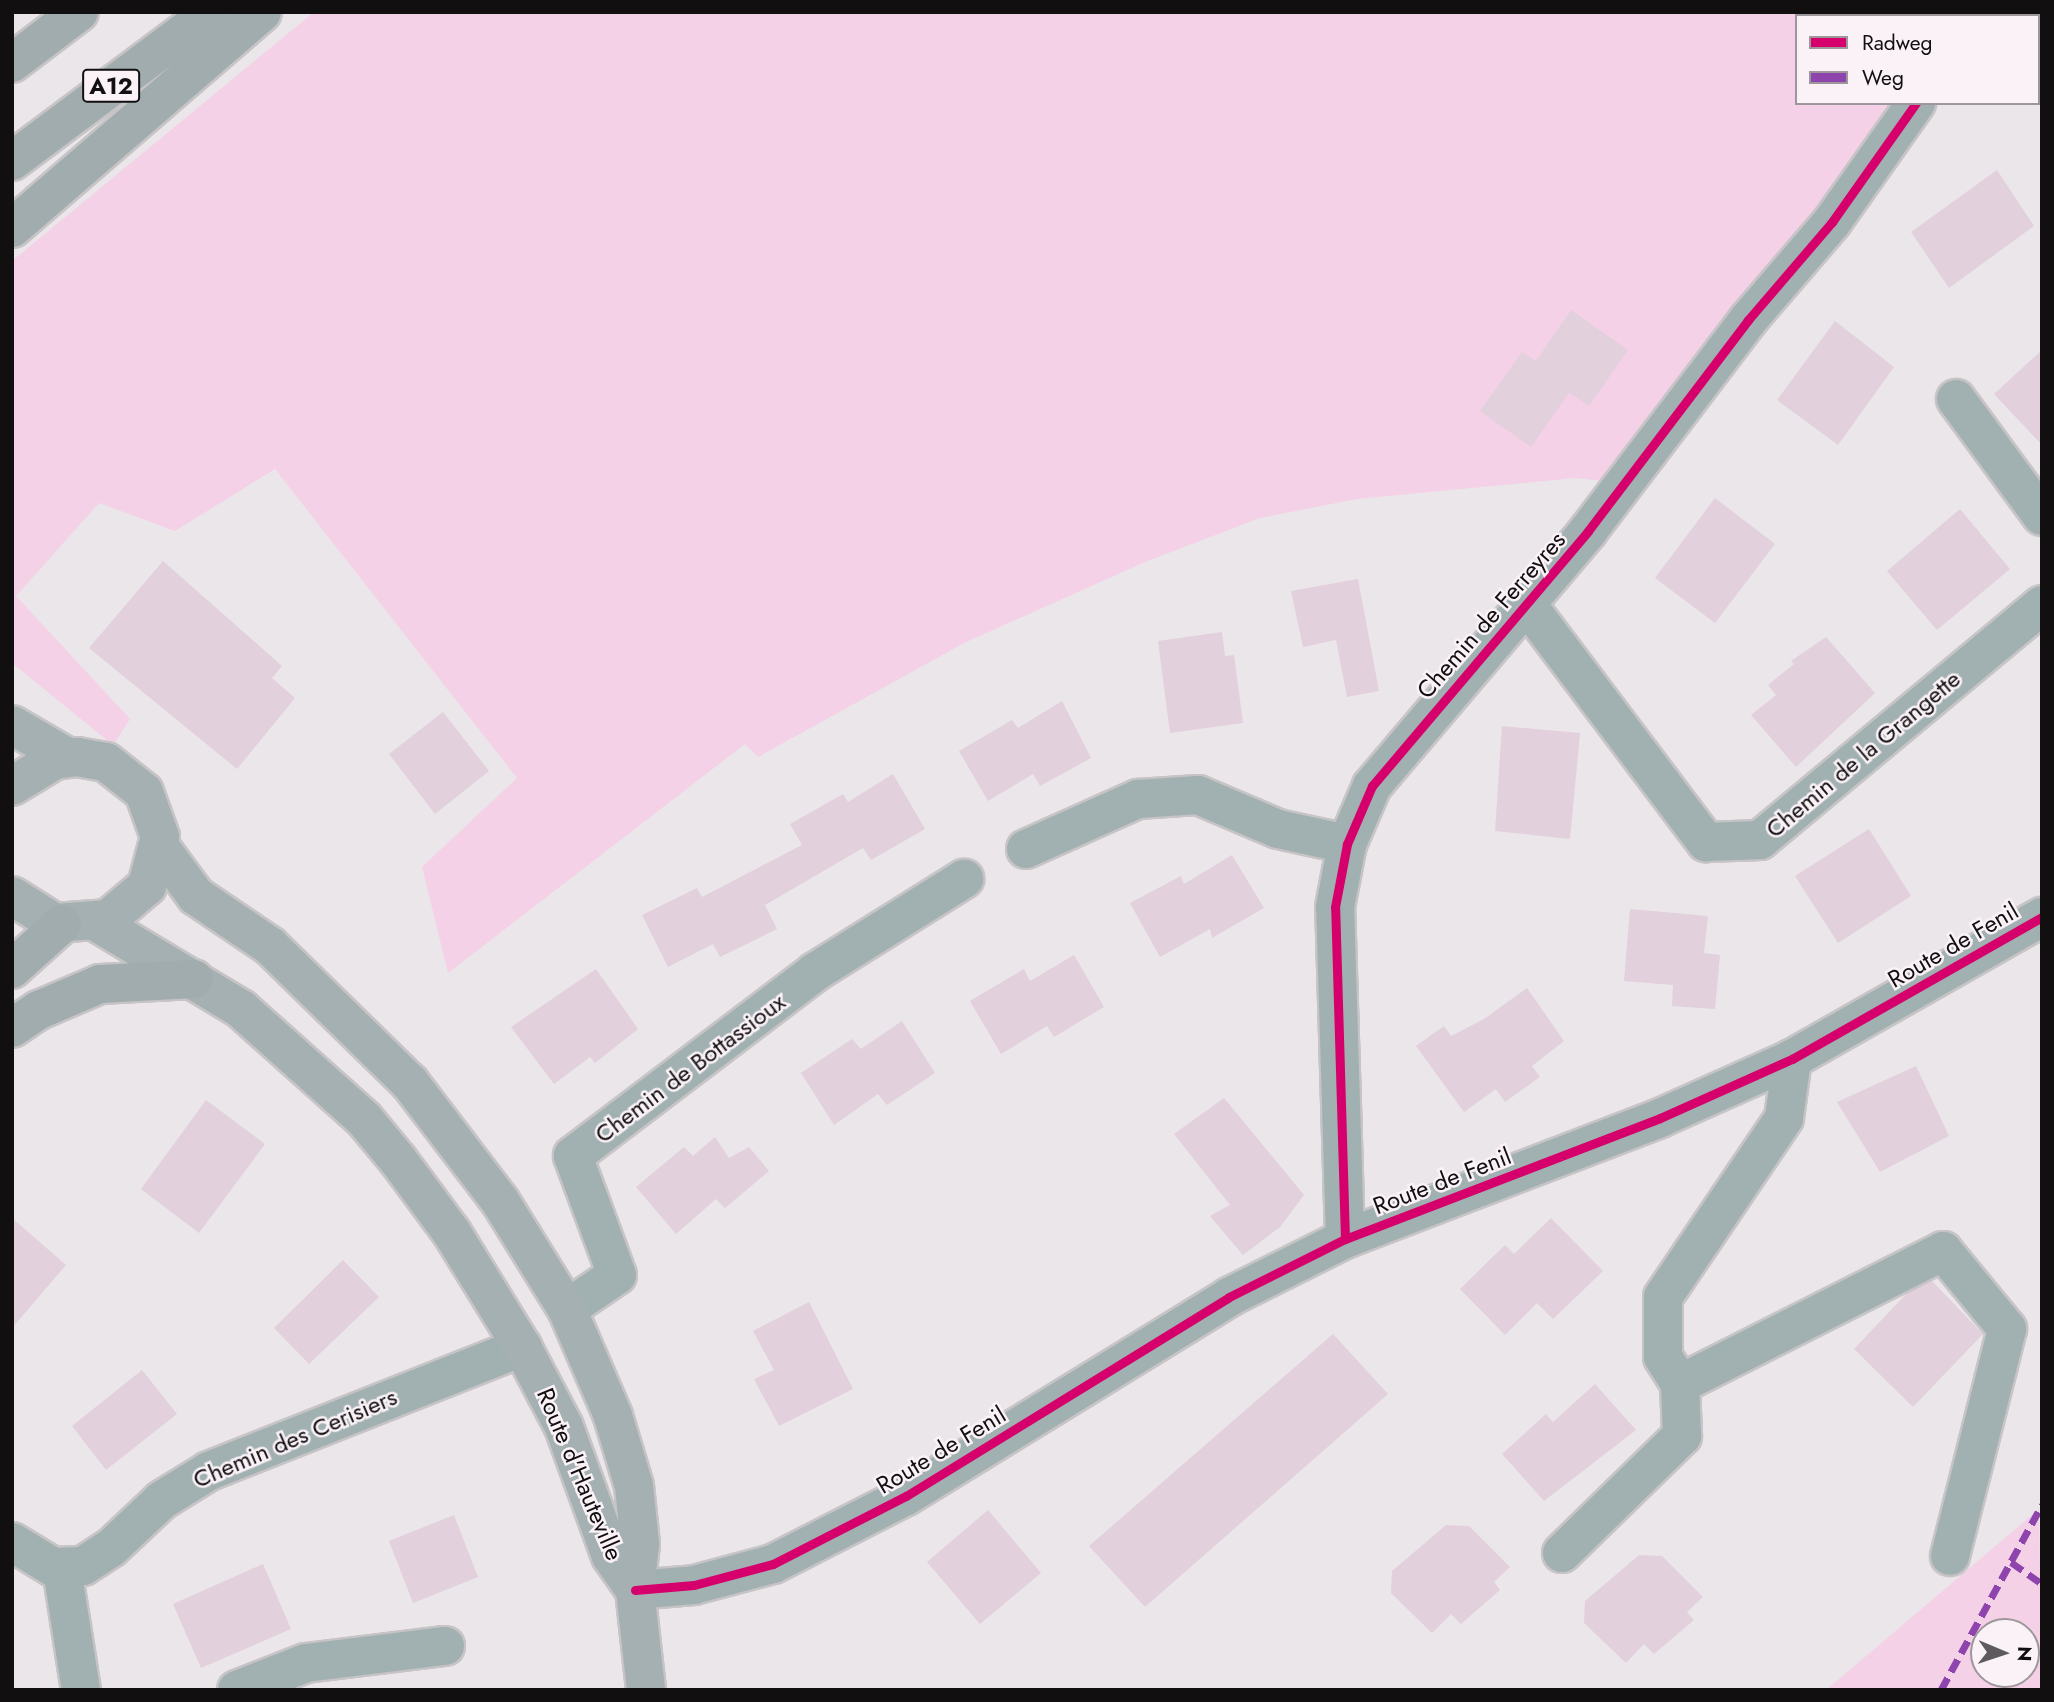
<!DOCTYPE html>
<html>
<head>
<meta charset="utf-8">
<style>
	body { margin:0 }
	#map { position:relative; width:2054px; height:1702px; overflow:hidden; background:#ebe6e9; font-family:Jost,sans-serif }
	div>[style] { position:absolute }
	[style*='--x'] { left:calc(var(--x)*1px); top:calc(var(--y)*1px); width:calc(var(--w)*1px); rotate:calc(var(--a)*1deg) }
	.green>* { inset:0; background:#f4d1e7 }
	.building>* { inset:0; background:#e2d0dc }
	.roads { filter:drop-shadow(2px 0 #c7c4c6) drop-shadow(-2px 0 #c7c4c6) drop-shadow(0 2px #c7c4c6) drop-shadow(0 -2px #c7c4c6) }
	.minor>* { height:38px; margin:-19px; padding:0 19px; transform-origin:19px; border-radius:19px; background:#a1b0b1 }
	.major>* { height:38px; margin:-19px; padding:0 19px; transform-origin:19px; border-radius:19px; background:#a4b0b2 }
	.highway>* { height:38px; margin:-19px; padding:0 19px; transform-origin:19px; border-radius:19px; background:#a1acae }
	.quiet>* { height:7px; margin-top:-3.5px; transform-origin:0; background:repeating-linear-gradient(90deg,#8e44ad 0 14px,transparent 0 21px) }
	.cycleway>* { height:9px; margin:-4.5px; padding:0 4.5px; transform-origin:4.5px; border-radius:4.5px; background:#d6006c }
	span { translate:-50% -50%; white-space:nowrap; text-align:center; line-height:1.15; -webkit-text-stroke:5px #faf2f7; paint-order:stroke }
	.shield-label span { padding:2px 5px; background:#faf2f7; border:2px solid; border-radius:5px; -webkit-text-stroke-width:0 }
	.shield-label { font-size:23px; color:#120f11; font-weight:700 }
	.street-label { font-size:24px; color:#120f11 }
	.frame { position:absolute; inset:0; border:14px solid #120f11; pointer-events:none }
	.legend { position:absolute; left:1795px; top:14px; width:245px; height:91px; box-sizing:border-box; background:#faf2f7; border:2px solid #9d979b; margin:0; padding:9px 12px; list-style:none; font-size:21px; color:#120f11 }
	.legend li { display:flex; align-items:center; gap:14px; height:35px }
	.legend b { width:35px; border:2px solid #9d979b }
	.north { position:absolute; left:1970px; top:1618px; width:70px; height:70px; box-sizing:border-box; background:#faf2f7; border:2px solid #9d979b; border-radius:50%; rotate:92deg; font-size:19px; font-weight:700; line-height:28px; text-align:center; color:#120f11 }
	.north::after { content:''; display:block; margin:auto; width:24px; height:32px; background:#5e5a5d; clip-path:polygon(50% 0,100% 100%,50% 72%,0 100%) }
</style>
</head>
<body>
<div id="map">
	<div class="green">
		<i style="clip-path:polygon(314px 12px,1962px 12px,1797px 16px,1797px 103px,1916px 103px,1623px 483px,1575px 478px,1357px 499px,1260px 518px,1145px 562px,964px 643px,758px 757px,745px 744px,448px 973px,422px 867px,517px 778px,275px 469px,175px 531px,99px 503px,16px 596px,130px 719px,113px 745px,12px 663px,12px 261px)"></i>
		<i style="clip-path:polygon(evenodd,2039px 1509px,2042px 1690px,1826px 1690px,2039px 1509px,2026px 1632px,2026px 1674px,1984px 1674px,1984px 1632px,2026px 1632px)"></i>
	</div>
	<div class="building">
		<i style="clip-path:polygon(1997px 170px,2034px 226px,1949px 288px,1911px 232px)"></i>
		<i style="clip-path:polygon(1571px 310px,1628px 350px,1589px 406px,1569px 393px,1531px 447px,1480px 411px,1522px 352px,1536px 361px)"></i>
		<i style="clip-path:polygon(1835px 321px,1894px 367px,1838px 445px,1777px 400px)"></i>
		<i style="clip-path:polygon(2042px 350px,2042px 445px,1994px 394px)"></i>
		<i style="clip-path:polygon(1715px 498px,1775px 544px,1715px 623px,1655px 578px)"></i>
		<i style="clip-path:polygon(1960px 509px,2010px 569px,1937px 630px,1887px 571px)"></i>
		<i style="clip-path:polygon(163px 561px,282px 666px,272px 678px,295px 698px,237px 769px,89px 648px)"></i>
		<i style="clip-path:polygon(1358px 579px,1379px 691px,1347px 697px,1336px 640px,1303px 647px,1291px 591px)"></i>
		<i style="clip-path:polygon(1222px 632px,1225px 656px,1234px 655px,1243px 723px,1170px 733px,1158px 641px)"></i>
		<i style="clip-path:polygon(1826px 637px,1875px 693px,1796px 767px,1751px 715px,1776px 695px,1768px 685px,1794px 664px,1791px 661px)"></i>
		<i style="clip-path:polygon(1062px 701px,1091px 758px,1040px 786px,1033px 774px,988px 801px,959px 751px,1012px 720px,1018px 728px)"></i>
		<i style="clip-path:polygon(443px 712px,489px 771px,435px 814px,389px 754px)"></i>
		<i style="clip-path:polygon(1502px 726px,1580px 733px,1570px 839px,1495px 831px)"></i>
		<i style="clip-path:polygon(893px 774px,925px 829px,871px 860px,863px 848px,765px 905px,777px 929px,720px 957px,713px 944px,668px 967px,642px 915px,697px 888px,702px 897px,802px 845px,790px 824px,843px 794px,848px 802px)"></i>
		<i style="clip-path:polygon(1869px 829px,1911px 896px,1838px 943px,1795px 876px)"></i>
		<i style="clip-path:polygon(1232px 855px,1264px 908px,1212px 938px,1210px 929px,1160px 957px,1130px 903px,1181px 876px,1184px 884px)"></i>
		<i style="clip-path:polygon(1630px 909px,1708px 916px,1704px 953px,1720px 955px,1715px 1009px,1672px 1006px,1673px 985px,1624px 981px)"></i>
		<i style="clip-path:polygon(1074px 955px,1104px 1007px,1054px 1037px,1047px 1026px,1001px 1054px,970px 1001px,1024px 969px,1030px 981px)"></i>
		<i style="clip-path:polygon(596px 969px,638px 1029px,595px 1063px,590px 1057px,554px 1084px,511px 1027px)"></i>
		<i style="clip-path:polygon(1527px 988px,1564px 1041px,1532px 1066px,1540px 1077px,1505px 1102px,1496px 1089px,1464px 1112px,1416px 1046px,1444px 1026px,1451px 1036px,1484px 1019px)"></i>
		<i style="clip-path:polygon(902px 1021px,935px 1073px,887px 1105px,878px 1094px,834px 1125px,801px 1073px,852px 1039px,861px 1049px)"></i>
		<i style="clip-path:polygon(1916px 1066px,1949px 1136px,1880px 1172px,1837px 1102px)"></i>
		<i style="clip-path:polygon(1224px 1098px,1304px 1195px,1280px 1227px,1243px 1255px,1210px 1216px,1230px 1205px,1174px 1134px)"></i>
		<i style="clip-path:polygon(206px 1100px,265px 1144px,199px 1233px,141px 1189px)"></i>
		<i style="clip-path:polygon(715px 1137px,729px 1158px,749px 1147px,769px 1171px,725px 1208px,716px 1199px,676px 1234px,636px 1187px,684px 1147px,693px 1156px)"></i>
		<i style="clip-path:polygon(12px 1218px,66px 1265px,12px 1328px)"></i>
		<i style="clip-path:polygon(1551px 1218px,1603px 1271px,1553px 1319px,1537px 1303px,1505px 1335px,1460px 1289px,1505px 1245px,1514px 1254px)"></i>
		<i style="clip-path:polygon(343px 1260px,379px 1297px,309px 1364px,274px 1328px)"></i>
		<i style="clip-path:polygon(1932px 1281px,1983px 1334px,1913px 1407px,1854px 1349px,1907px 1293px)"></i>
		<i style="clip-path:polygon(809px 1302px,853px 1389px,779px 1426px,754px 1379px,774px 1370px,753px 1331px)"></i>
		<i style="clip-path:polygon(1333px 1334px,1388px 1394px,1145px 1607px,1089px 1546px)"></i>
		<i style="clip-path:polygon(142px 1370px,177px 1414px,106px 1470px,72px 1426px)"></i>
		<i style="clip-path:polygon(1595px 1384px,1636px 1430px,1544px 1501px,1502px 1454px,1546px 1414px,1553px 1422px)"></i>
		<i style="clip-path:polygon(988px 1510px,1041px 1573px,980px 1624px,927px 1562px)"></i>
		<i style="clip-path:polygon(454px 1515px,478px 1577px,413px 1603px,389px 1541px)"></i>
		<i style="clip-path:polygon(1446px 1525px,1469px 1526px,1510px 1567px,1494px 1582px,1500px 1590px,1461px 1624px,1451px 1614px,1432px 1633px,1391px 1593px,1392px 1571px)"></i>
		<i style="clip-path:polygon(1639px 1555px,1662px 1556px,1703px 1597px,1687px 1612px,1694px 1620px,1654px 1654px,1644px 1644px,1626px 1663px,1584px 1623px,1585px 1601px)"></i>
		<i style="clip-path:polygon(263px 1564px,291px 1629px,201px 1668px,173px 1604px)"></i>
	</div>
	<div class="roads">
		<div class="minor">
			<i style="--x:1961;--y:16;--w:4;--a:-76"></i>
			<i style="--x:1956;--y:399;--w:145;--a:53.7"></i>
			<i style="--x:1528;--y:606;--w:296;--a:53"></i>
			<i style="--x:1706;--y:842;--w:54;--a:-2.1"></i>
			<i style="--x:1760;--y:840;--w:367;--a:-39.8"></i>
			<i style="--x:1026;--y:849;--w:123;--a:-24.1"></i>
			<i style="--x:1138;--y:799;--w:60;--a:-3.8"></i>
			<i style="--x:1198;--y:795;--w:87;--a:23"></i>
			<i style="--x:1278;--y:829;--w:71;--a:12.3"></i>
			<i style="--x:1345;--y:1239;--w:332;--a:-91.7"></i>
			<i style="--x:1335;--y:907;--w:64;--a:-79.2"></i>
			<i style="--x:1347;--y:844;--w:63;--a:-66.7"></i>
			<i style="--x:1372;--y:786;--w:334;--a:-49.7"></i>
			<i style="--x:1588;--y:531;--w:265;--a:-52.8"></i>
			<i style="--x:1748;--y:320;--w:129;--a:-49.4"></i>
			<i style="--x:1832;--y:222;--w:146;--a:-54.8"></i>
			<i style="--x:567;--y:1309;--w:60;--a:-34.2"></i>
			<i style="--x:617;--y:1275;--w:127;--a:-110.3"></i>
			<i style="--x:573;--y:1156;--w:304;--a:-37.2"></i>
			<i style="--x:815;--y:972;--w:176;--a:-32"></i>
			<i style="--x:1680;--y:1384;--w:295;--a:-26.8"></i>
			<i style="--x:1943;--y:1251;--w:101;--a:50.6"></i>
			<i style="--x:2007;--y:1329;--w:234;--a:104.1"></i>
			<i style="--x:12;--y:1542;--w:48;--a:31.4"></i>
			<i style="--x:53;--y:1567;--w:30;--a:-2"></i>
			<i style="--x:83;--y:1566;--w:33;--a:-33"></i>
			<i style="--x:111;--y:1548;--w:70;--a:-43.3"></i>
			<i style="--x:162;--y:1500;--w:55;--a:-31.7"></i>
			<i style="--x:209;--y:1471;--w:337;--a:-21.6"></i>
			<i style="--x:1562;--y:1553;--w:168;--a:-44.3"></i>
			<i style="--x:1682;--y:1436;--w:52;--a:-92.2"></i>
			<i style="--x:1680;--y:1384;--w:32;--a:-122"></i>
			<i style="--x:1663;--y:1357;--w:60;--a:-90"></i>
			<i style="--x:1663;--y:1297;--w:216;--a:-55.9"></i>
			<i style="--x:1784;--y:1118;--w:60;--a:-82.3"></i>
			<i style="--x:62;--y:1569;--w:122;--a:81.1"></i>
			<i style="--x:635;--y:1590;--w:59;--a:-4.8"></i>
			<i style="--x:694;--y:1585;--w:82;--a:-14.9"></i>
			<i style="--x:773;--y:1564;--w:149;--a:-27.1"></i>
			<i style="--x:906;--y:1496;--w:379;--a:-31.6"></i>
			<i style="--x:1229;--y:1297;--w:130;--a:-26.6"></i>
			<i style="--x:1345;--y:1239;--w:337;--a:-21"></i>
			<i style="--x:1660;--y:1118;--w:145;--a:-24.1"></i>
			<i style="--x:1792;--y:1059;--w:288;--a:-29.6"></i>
			<i style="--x:237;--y:1690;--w:74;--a:-21.4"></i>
			<i style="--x:306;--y:1663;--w:140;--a:-7"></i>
		</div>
		<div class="major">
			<i style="--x:12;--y:725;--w:64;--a:30.2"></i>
			<i style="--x:12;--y:786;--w:50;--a:-31.2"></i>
			<i style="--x:55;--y:760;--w:22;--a:-8"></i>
			<i style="--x:77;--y:757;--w:29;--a:10"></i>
			<i style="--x:106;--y:762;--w:48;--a:38.3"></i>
			<i style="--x:144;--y:792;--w:48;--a:70.4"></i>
			<i style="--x:160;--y:837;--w:51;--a:104.9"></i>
			<i style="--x:147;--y:886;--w:51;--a:139.8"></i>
			<i style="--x:108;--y:919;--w:53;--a:175.7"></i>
			<i style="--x:55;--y:923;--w:51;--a:-147.9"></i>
			<i style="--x:160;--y:847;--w:61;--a:53.7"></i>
			<i style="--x:196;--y:896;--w:89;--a:34"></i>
			<i style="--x:270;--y:946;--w:196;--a:44.4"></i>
			<i style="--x:410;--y:1083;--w:148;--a:52.7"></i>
			<i style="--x:500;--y:1201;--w:127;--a:58.2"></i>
			<i style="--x:567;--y:1309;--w:116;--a:66.7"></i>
			<i style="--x:613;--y:1416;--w:73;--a:73.3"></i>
			<i style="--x:634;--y:1486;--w:58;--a:84.1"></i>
			<i style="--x:640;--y:1544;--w:46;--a:96.2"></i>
			<i style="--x:635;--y:1590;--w:101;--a:83.7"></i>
			<i style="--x:98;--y:923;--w:167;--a:31"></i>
			<i style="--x:241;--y:1009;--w:165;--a:41.8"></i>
			<i style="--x:364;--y:1119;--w:53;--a:50.3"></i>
			<i style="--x:398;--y:1160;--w:91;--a:53.5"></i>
			<i style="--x:452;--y:1233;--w:134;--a:58.4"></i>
			<i style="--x:522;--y:1347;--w:90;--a:62.3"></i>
			<i style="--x:564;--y:1427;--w:137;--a:70"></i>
			<i style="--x:611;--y:1556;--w:42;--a:54.8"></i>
		</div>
		<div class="highway">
			<i style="--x:12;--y:63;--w:84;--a:-37.3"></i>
			<i style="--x:12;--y:161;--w:249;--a:-36.8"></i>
			<i style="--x:12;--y:228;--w:330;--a:-40.8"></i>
			<i style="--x:12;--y:969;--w:67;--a:-42"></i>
			<i style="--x:12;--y:1028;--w:32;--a:-34"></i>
			<i style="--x:39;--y:1010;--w:66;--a:-23.1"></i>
			<i style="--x:100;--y:984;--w:94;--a:-3"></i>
		</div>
	</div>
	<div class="quiet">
		<i style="--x:2011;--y:1562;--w:38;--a:35"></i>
		<i style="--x:1941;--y:1690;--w:211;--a:-61.4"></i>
	</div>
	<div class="cycleway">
		<i style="--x:1345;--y:1239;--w:332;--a:-91.7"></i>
		<i style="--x:1335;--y:907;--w:64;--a:-79.2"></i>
		<i style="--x:1347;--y:844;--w:63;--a:-66.7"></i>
		<i style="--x:1372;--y:786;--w:334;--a:-49.7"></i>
		<i style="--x:1588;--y:531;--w:265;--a:-52.8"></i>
		<i style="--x:1748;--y:320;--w:129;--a:-49.4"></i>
		<i style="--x:1832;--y:222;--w:146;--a:-54.8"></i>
		<i style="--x:635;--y:1590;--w:59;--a:-4.8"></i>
		<i style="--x:694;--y:1585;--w:82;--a:-14.9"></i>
		<i style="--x:773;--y:1564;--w:149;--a:-27.1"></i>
		<i style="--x:906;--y:1496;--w:379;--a:-31.6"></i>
		<i style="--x:1229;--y:1297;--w:130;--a:-26.6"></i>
		<i style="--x:1345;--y:1239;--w:337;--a:-21"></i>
		<i style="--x:1660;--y:1118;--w:145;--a:-24.1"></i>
		<i style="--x:1792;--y:1059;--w:288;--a:-29.6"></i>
	</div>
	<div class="shield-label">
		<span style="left:111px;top:86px">A12</span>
	</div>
	<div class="street-label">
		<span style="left:1491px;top:615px;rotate:-49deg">Chemin de Ferreyres</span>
		<span style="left:1863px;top:754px;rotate:-40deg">Chemin de la Grangette</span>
		<span style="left:1953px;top:945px;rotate:-30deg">Route de Fenil</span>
		<span style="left:690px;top:1068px;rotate:-37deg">Chemin de Bottassioux</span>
		<span style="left:1442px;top:1181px;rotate:-21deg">Route de Fenil</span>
		<span style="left:295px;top:1438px;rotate:-23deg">Chemin des Cerisiers</span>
		<span style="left:941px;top:1450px;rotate:-31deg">Route de Fenil</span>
		<span style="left:580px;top:1474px;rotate:67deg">Route d'Hauteville</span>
	</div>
	<div class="frame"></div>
	<ul class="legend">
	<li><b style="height:9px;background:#d6006c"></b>Radweg</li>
	<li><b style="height:9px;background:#8e44ad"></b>Weg</li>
	</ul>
	<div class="north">N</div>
</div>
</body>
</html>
